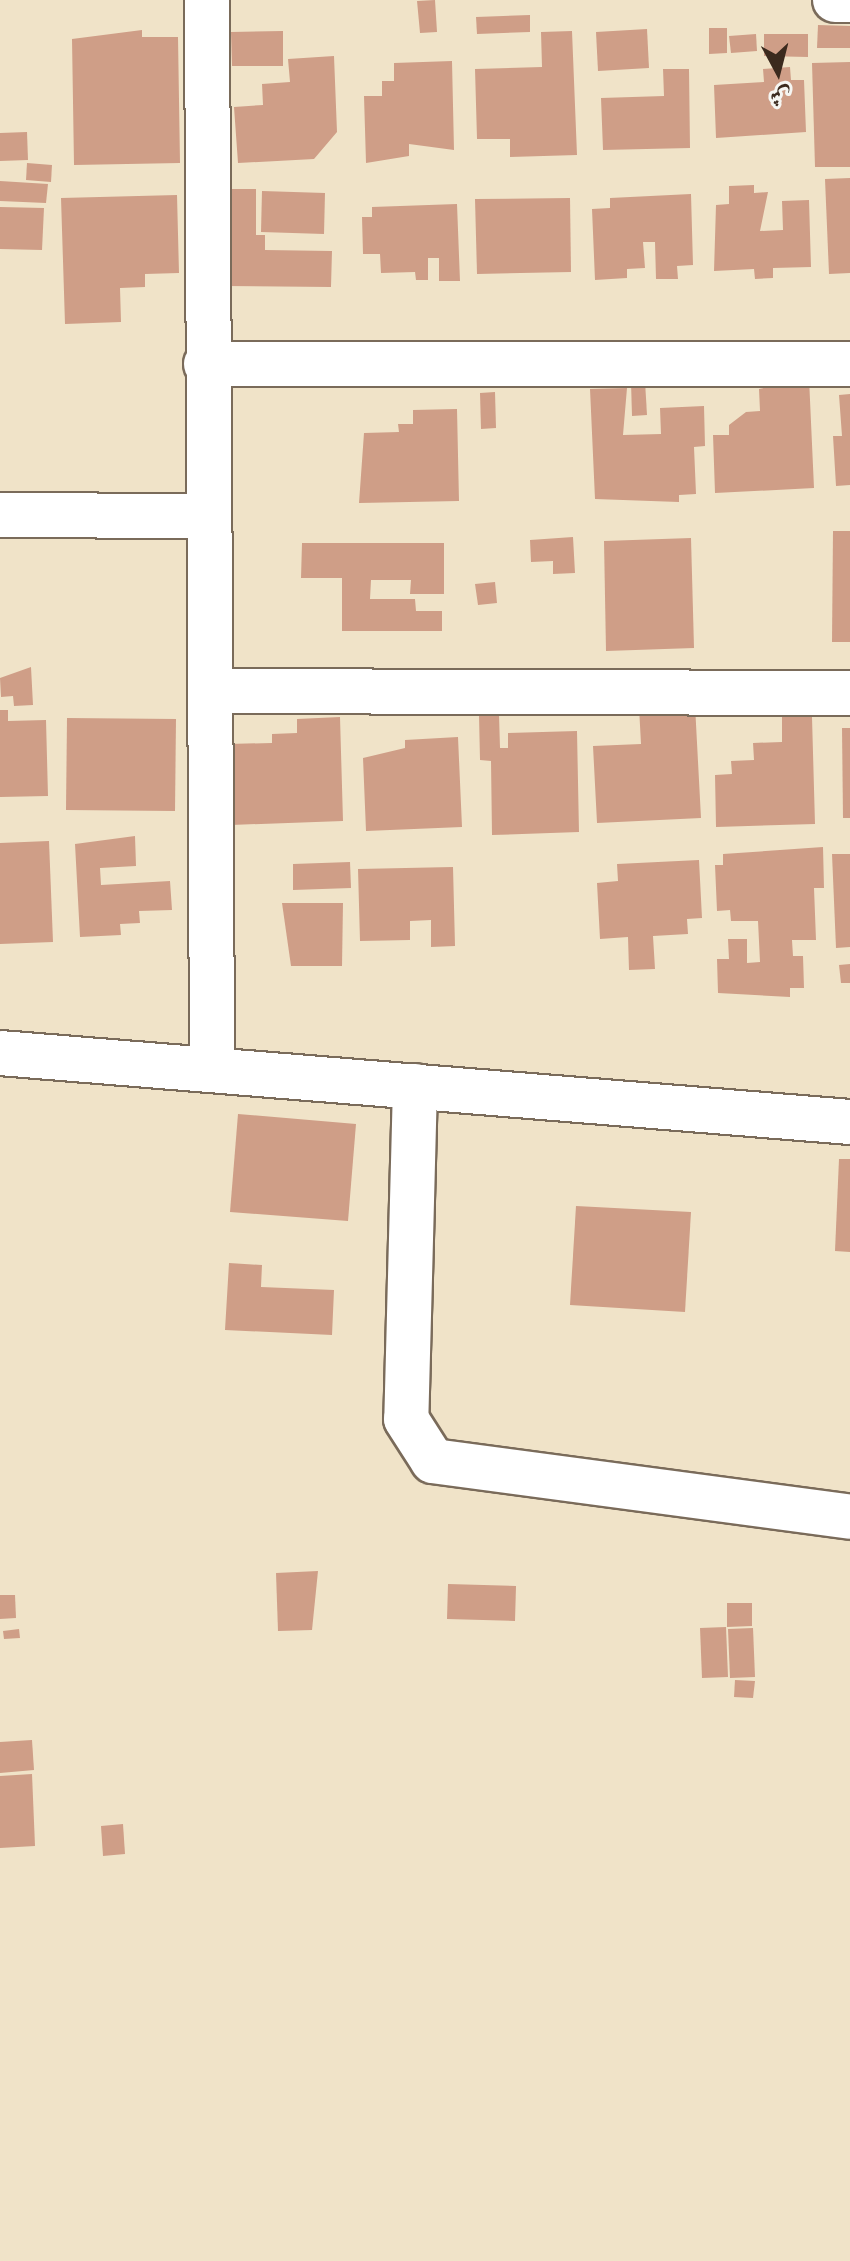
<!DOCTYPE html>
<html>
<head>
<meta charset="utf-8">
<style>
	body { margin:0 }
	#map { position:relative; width:850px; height:2261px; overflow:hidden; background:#f0e3c8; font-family:"Old Standard TT",Amiri,serif }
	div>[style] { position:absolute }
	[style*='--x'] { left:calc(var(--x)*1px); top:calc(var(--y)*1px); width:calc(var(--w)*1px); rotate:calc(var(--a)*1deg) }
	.building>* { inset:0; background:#cf9e87 }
	.roads { filter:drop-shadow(2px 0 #7a6b5a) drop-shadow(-2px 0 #7a6b5a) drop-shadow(0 2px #7a6b5a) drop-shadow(0 -2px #7a6b5a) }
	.minor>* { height:44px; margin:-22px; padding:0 22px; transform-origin:22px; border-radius:22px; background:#fff }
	span { translate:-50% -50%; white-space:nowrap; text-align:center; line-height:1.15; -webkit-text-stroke:8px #f6f6f2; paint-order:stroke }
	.north { position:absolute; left:738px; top:32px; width:80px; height:80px; -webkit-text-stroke:6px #f6f6f2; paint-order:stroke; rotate:173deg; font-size:22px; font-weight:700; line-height:32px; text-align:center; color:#3b2a1e }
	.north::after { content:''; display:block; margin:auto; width:28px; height:36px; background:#3b2a1e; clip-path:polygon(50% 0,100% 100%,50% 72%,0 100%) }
</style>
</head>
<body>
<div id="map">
	<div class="building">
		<i style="clip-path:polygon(435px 0,437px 32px,420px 33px,417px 1px)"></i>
		<i style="clip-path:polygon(530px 15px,530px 32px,477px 34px,476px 17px)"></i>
		<i style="clip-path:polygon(818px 25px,850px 26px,850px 48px,817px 48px)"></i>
		<i style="clip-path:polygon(709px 28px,727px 28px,727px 53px,709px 54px)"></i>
		<i style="clip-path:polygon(647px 29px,649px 68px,598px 71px,596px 32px)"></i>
		<i style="clip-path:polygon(142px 30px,142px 37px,178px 37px,180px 163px,74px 165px,72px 39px)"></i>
		<i style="clip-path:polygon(283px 31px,283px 66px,232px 66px,231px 32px)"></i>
		<i style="clip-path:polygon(572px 31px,577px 155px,510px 157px,510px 139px,477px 139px,475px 69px,542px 67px,541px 32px)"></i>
		<i style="clip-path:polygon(756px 34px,757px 51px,731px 53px,729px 36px)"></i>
		<i style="clip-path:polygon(764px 34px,808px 34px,808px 57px,764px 56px)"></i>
		<i style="clip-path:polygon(334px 56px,337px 132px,314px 159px,238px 163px,234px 107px,263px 105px,262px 84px,290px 82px,288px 59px)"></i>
		<i style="clip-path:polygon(452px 61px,454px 150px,409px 144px,409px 156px,366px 163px,364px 96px,382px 96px,382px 81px,394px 81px,394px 63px)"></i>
		<i style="clip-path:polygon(850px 62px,850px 167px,815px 167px,812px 63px)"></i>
		<i style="clip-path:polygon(790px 67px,791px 80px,804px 80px,806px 132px,716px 138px,714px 85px,764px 82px,763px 69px)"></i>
		<i style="clip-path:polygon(663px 69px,689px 69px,690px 148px,603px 150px,601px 98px,664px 96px)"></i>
		<i style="clip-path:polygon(27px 132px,28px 160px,0 161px,0 133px)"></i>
		<i style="clip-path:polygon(27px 163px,52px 165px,51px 182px,26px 180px)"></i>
		<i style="clip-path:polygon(850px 178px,850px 273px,829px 274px,825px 179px)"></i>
		<i style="clip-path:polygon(0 181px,48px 184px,46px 203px,0 201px)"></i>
		<i style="clip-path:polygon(754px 185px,754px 193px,768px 192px,760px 231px,783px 230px,782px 201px,809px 200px,811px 267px,773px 268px,773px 278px,755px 279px,754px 269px,714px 271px,716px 205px,729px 204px,729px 186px)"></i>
		<i style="clip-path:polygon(227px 189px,256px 189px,256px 235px,265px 235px,265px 250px,332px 251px,331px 287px,226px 286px)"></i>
		<i style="clip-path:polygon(262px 191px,325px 193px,324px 234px,261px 232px)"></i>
		<i style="clip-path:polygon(691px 194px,693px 265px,677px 266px,678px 279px,656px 279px,655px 242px,643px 242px,645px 268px,627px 269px,627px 278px,595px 280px,592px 209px,610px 208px,610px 198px)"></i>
		<i style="clip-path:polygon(177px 195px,179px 273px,145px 274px,145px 287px,120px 288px,121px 322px,65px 324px,61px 198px)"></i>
		<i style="clip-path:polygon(570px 198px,571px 272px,477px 274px,475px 199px)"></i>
		<i style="clip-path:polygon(457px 204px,460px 281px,439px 281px,439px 258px,428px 258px,428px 280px,416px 280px,415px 272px,381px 273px,380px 254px,363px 254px,362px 217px,372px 217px,372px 207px)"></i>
		<i style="clip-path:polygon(0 207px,44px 208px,42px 250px,0 249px)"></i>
		<i style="clip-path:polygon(809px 378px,814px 488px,715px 493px,713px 435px,729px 435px,729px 425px,746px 412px,760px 411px,759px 389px)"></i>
		<i style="clip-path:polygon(645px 381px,647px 415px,632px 416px,631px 382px)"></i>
		<i style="clip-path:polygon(627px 388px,623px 435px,661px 434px,660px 408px,704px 406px,705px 446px,694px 447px,696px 494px,679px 495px,679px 502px,595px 499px,590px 389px)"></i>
		<i style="clip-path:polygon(495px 392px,496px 428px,481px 429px,480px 393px)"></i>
		<i style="clip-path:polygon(850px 394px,850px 485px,836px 486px,833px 436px,842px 436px,839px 395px)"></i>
		<i style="clip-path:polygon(457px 409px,459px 501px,359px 503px,364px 433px,399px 432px,398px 424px,413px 424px,413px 410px)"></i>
		<i style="clip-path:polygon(833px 531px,850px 531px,850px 642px,832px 642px)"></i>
		<i style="clip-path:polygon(573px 537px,575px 573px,553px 574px,553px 561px,531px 562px,530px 540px)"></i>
		<i style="clip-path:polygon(691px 538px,694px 648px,606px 651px,604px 541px)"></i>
		<i style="clip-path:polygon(302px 543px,444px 543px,444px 594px,410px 594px,411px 580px,371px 580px,370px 599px,415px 599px,416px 611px,442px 611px,442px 631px,342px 631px,342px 578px,301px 578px)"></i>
		<i style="clip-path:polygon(495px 582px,497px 603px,478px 605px,475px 584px)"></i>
		<i style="clip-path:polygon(31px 667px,33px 705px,14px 706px,13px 696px,1px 697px,0 678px)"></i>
		<i style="clip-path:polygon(695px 705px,701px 818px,597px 823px,593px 746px,641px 744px,639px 707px)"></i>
		<i style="clip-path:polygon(0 710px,8px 710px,8px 721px,46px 720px,48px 796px,0 797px)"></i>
		<i style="clip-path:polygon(499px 714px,500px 748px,508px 748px,508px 733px,577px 731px,579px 832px,492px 835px,491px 761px,480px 760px,479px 715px)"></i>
		<i style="clip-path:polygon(340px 717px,343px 821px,231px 825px,228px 744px,272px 743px,272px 734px,297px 733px,297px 719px)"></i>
		<i style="clip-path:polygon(782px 717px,812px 717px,815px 824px,716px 827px,715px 775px,732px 774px,731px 761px,754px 760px,753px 743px,782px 742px)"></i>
		<i style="clip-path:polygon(67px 718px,176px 719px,175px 811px,66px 810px)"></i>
		<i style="clip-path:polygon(842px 728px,850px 728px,850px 818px,843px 818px)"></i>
		<i style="clip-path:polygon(458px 737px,462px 827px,366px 831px,363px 758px,405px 748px,405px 740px)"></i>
		<i style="clip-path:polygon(135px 836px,136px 866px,100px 868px,101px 885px,170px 881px,172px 910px,139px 911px,140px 923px,120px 924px,121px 935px,80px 937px,75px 844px)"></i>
		<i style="clip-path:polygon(49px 841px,53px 942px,0 944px,0 843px)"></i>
		<i style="clip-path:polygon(823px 847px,824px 888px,814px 888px,816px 940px,792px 940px,793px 956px,803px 956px,804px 988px,790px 988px,790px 997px,718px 993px,717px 959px,729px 959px,728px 939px,747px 939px,747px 963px,760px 962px,758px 921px,731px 921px,730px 910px,717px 911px,715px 865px,723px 865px,723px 854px)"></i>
		<i style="clip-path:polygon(832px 854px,850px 854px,850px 947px,836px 948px)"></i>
		<i style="clip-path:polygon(699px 860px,702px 918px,687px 919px,688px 934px,653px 936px,655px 969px,629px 970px,628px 937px,600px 939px,597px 883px,618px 881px,617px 864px)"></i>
		<i style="clip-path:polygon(350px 862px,351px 888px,293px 890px,293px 864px)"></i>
		<i style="clip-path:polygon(453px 867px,455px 946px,431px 947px,431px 920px,410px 921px,410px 940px,360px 941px,358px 869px)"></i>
		<i style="clip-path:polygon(282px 903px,343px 903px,342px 966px,291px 966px)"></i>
		<i style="clip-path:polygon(850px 964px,850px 983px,841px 983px,839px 965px)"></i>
		<i style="clip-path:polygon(238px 1114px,356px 1124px,348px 1221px,230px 1212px)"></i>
		<i style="clip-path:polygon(839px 1159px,850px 1159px,850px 1252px,835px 1251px)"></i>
		<i style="clip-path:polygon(576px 1206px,691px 1212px,685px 1312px,570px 1305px)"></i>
		<i style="clip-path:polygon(229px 1263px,262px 1265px,261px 1287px,334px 1290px,332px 1335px,225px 1330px)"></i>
		<i style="clip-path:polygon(318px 1571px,312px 1630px,278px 1631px,276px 1573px)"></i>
		<i style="clip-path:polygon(448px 1584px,516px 1586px,515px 1621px,447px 1619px)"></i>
		<i style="clip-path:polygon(0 1595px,15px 1595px,16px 1618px,0 1619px)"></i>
		<i style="clip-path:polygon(727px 1603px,752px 1603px,752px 1626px,727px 1627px)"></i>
		<i style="clip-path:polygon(726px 1627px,728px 1677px,702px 1678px,700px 1628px)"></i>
		<i style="clip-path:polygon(753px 1628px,755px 1677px,730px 1678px,728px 1629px)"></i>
		<i style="clip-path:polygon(19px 1629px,20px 1638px,4px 1639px,3px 1631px)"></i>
		<i style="clip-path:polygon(735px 1680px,755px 1681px,753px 1698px,734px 1697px)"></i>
		<i style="clip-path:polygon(32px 1740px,34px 1770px,0 1773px,0 1742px)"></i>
		<i style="clip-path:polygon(32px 1774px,35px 1846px,0 1848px,0 1776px)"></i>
		<i style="clip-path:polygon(123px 1824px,125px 1854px,103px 1856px,101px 1826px)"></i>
	</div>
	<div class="roads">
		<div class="minor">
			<i style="--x:207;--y:0;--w:1070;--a:89.73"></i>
			<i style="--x:835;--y:0;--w:15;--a:0"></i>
			<i style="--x:206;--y:364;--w:644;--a:0"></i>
			<i style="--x:0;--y:515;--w:209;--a:0.3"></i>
			<i style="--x:210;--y:691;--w:640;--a:0.18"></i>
			<i style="--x:0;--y:1053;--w:853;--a:4.64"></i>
			<i style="--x:415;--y:1086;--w:333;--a:91.5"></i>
			<i style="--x:406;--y:1419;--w:50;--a:57.3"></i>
			<i style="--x:433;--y:1461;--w:421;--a:7.6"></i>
		</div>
	</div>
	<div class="north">ش</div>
</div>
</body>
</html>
